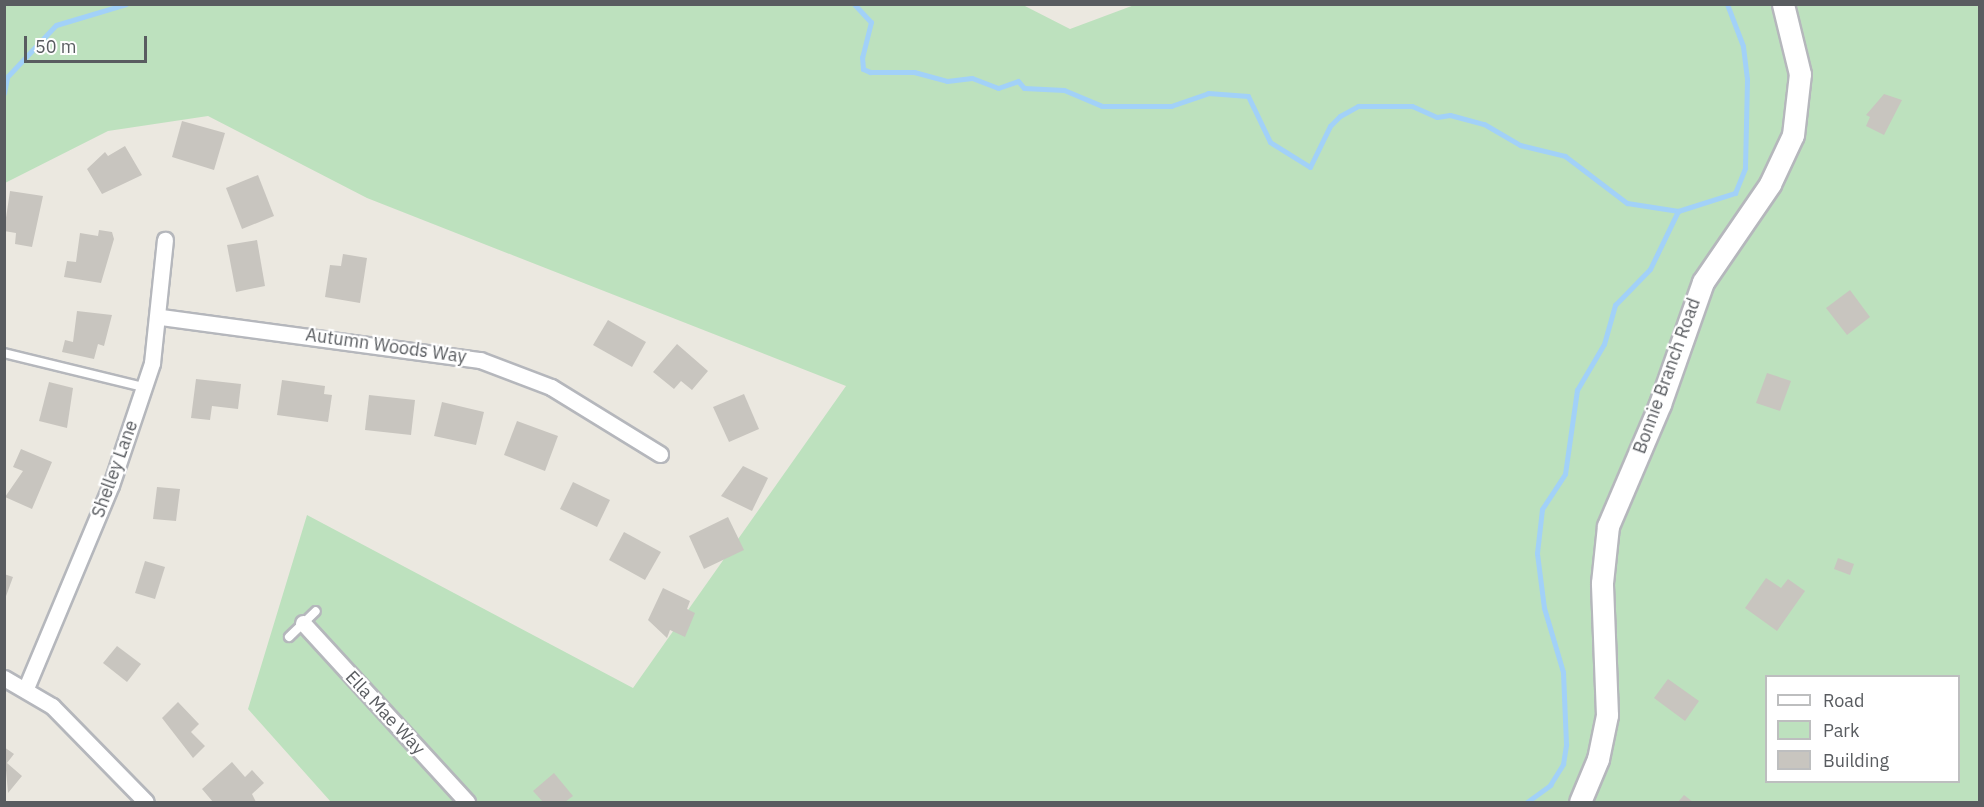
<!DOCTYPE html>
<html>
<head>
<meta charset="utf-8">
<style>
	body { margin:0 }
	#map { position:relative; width:1984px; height:807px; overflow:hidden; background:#ebe8e0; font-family:"IBM Plex Sans",sans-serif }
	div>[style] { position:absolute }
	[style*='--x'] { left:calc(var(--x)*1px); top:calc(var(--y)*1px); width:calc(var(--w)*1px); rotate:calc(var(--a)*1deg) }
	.green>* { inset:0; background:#bde1be }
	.stream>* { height:5px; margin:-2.5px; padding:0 2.5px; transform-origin:2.5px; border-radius:2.5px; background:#a2d1f8 }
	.building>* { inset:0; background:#c8c5bf }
	.roads { filter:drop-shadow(2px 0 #b5b7bc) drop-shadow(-2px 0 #b5b7bc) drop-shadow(0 2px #b5b7bc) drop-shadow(0 -2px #b5b7bc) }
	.lane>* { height:8px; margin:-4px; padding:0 4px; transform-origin:4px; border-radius:4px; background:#fff }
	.street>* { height:15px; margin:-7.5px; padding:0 7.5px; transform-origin:7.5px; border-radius:7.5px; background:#fff }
	.secondary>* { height:21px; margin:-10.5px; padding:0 10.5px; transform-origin:10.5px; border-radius:10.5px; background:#fff }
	span { translate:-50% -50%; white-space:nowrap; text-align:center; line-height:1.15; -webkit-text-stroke:4.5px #fff; paint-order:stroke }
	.street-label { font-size:18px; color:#595c60 }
	.frame { position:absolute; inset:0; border:6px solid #595c60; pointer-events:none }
	.legend { position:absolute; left:1765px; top:675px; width:195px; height:108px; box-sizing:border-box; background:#fff; border:2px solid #bdbebf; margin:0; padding:8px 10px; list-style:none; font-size:18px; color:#595c60 }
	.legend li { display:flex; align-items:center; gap:12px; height:30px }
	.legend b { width:30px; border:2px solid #bdbebf }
	.scale { position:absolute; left:24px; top:36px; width:123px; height:27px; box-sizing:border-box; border:3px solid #595c60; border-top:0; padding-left:8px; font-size:18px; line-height:21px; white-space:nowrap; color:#595c60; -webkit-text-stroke:4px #fff; paint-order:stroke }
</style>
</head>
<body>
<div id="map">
	<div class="green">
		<i style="clip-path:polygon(evenodd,1021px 4px,1070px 29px,1137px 4px,1979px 5px,1979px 802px,331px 802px,248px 709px,307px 515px,633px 688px,846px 386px,367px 198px,208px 116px,108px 131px,5px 183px,5px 5px,1021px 4px,1766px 676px,1958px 676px,1958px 782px,1766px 782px,1766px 676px)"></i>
	</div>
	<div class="stream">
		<i style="--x:854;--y:4;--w:25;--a:47"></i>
		<i style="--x:871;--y:22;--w:36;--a:104"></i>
		<i style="--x:862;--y:57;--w:12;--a:85"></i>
		<i style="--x:863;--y:69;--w:8;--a:23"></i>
		<i style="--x:870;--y:72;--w:44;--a:0"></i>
		<i style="--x:914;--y:72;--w:34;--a:15"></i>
		<i style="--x:947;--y:81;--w:25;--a:-7"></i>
		<i style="--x:972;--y:78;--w:28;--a:21"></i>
		<i style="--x:998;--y:88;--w:21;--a:-19"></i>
		<i style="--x:1018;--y:81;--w:9;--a:49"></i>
		<i style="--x:1024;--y:88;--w:40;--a:2.9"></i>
		<i style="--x:1064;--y:90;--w:41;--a:22.8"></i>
		<i style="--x:1102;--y:106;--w:69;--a:0"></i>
		<i style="--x:1171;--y:106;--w:39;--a:-19"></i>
		<i style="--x:1208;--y:93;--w:40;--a:4.3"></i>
		<i style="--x:1248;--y:96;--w:51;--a:64.4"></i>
		<i style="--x:1270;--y:142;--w:47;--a:32"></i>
		<i style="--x:1310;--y:167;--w:46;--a:-64"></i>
		<i style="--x:1330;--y:126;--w:14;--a:-45"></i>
		<i style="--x:1340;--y:116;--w:21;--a:-29"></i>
		<i style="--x:1358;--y:106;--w:54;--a:0"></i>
		<i style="--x:1412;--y:106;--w:27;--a:24"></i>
		<i style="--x:1437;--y:117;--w:13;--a:-9"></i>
		<i style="--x:1450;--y:115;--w:35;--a:15"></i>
		<i style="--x:1484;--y:124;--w:42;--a:30.3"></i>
		<i style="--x:1520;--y:145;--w:46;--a:13.7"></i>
		<i style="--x:1565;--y:156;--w:78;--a:37.2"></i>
		<i style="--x:1627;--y:203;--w:52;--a:8.9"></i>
		<i style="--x:4;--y:93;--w:16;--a:-79"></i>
		<i style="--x:7;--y:77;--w:71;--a:-46.7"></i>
		<i style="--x:56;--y:25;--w:73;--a:-16.7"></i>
		<i style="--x:1527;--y:802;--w:29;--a:-36"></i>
		<i style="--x:1550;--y:785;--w:25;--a:-58"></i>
		<i style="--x:1563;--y:764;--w:20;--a:-81"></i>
		<i style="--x:1566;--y:744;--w:72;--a:-92.4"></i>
		<i style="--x:1563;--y:672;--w:67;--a:-106.5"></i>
		<i style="--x:1544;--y:608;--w:55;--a:-97.3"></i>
		<i style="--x:1537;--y:553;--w:44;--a:-83.5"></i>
		<i style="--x:1542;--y:509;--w:42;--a:-56.7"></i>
		<i style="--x:1565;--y:474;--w:85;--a:-81.9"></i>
		<i style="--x:1577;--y:390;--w:53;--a:-59.6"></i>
		<i style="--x:1604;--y:344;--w:41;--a:-74.2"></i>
		<i style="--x:1615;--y:305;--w:50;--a:-45.8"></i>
		<i style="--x:1650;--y:269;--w:64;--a:-64.2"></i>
		<i style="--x:1678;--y:211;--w:60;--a:-17.5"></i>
		<i style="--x:1735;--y:193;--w:27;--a:-68"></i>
		<i style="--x:1745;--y:168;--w:89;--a:-88.7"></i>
		<i style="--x:1747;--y:79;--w:33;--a:-97"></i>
		<i style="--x:1743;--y:46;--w:45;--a:-110.9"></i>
	</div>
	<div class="building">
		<i style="clip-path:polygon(1884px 94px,1902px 100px,1884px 135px,1866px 126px,1870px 117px,1866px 115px)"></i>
		<i style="clip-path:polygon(182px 121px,225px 133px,214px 170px,172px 157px)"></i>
		<i style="clip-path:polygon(125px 146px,142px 175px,102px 194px,87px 169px,105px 152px,108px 156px)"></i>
		<i style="clip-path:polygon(258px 175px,274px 216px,242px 229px,226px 188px)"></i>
		<i style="clip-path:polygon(10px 191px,43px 196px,32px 247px,15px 244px,16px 233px,4px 231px)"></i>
		<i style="clip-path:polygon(99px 230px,112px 232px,114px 239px,101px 283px,64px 277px,67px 261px,76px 262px,80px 233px,98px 236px)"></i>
		<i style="clip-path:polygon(257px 240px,265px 286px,236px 292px,227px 245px)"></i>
		<i style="clip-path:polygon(343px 254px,367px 258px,360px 303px,325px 297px,330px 265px,341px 266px)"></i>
		<i style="clip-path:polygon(1850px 290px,1870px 317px,1847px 335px,1826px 308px)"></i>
		<i style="clip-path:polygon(77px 311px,112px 315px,104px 346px,98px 344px,94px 359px,62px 352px,65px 340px,73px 342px)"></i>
		<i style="clip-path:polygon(608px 320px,646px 342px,632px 367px,593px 345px)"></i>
		<i style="clip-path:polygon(677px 344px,708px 371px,692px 390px,681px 381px,674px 389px,653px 372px)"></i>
		<i style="clip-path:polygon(1767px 373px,1791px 381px,1780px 411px,1756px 403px)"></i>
		<i style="clip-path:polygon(196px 379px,241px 384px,238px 409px,212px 406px,210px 420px,191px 418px)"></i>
		<i style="clip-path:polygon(282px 380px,325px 386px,324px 394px,332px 395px,328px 422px,277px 415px)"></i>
		<i style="clip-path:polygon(49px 382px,73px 388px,67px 428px,39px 421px)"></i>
		<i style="clip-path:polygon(744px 394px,759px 429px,729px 442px,713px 407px)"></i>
		<i style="clip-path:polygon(369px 395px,415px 400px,411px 435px,365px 430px)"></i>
		<i style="clip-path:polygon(442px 402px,484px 412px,476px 445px,434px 436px)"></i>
		<i style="clip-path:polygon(517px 421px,558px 436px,545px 471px,504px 455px)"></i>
		<i style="clip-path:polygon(21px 449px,52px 462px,32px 509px,5px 497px,23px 471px,13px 467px)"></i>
		<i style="clip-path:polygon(743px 466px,768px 478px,752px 511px,721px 496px)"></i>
		<i style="clip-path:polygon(573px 482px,610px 500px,597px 527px,560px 509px)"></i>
		<i style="clip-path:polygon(157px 487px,180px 489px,176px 521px,153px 519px)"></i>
		<i style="clip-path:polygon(728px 517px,744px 550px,704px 569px,689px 536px)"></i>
		<i style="clip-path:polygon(624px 532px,661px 552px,645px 580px,609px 560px)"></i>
		<i style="clip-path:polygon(1838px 558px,1854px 564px,1850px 575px,1834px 569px)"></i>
		<i style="clip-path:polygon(145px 561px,165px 567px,155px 599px,135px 593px)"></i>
		<i style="clip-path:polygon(4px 574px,13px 577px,5px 599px,4px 599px)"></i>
		<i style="clip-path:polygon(1766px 578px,1781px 588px,1788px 579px,1805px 591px,1777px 631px,1745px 608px)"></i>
		<i style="clip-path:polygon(663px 588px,690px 601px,687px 609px,695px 613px,685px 637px,670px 630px,667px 638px,648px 620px)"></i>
		<i style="clip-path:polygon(117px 646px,141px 664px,127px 682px,103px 663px)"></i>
		<i style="clip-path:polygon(1668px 679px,1699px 701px,1685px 721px,1654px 698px)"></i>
		<i style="clip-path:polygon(178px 702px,199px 724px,191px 732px,205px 746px,193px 758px,162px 718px)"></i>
		<i style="clip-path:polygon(4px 747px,14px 754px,7px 763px,22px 776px,8px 793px)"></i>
		<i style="clip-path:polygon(232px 762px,245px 777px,252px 770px,264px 783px,252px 794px,256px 802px,213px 802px,202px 789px)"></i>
		<i style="clip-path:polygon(554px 773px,573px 796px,565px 802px,543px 802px,533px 791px)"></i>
		<i style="clip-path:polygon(1684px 795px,1693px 802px,1678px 802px)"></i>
	</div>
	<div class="roads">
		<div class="lane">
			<i style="--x:4;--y:353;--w:144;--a:13.7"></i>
			<i style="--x:289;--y:637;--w:37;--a:-44"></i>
		</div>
		<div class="street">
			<i style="--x:161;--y:317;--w:322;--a:7.7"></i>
			<i style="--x:480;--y:360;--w:76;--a:20.8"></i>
			<i style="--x:551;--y:387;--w:128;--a:31.6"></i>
			<i style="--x:303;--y:623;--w:243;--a:47.5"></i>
			<i style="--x:4;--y:678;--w:56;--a:30.3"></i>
			<i style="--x:52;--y:706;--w:134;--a:45.6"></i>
			<i style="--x:26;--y:688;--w:220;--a:-67.3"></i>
			<i style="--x:111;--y:485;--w:129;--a:-71.4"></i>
			<i style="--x:152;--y:363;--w:124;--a:-84"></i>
		</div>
		<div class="secondary">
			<i style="--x:1580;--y:802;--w:47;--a:-67.3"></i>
			<i style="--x:1598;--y:759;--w:45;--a:-78.4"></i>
			<i style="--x:1607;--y:715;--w:132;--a:-92.2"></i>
			<i style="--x:1602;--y:583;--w:57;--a:-84"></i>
			<i style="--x:1608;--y:526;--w:133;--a:-66.9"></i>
			<i style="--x:1660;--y:404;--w:129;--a:-70.6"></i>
			<i style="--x:1703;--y:282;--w:119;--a:-55.6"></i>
			<i style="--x:1770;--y:184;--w:54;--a:-64.9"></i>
			<i style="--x:1793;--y:135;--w:61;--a:-83.5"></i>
			<i style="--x:1800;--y:74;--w:72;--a:-103.7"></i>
		</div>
	</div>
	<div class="street-label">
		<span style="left:386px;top:346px;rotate:8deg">Autumn Woods Way</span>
		<span style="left:1667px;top:376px;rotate:-70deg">Bonnie Branch Road</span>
		<span style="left:115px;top:469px;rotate:-70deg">Shelley Lane</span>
		<span style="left:385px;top:713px;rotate:47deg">Ella Mae Way</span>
	</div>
	<div class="frame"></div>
	<ul class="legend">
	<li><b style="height:8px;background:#fff"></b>Road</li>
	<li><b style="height:16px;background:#bde1be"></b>Park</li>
	<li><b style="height:16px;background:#c8c5bf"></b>Building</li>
	</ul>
	<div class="scale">50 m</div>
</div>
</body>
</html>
